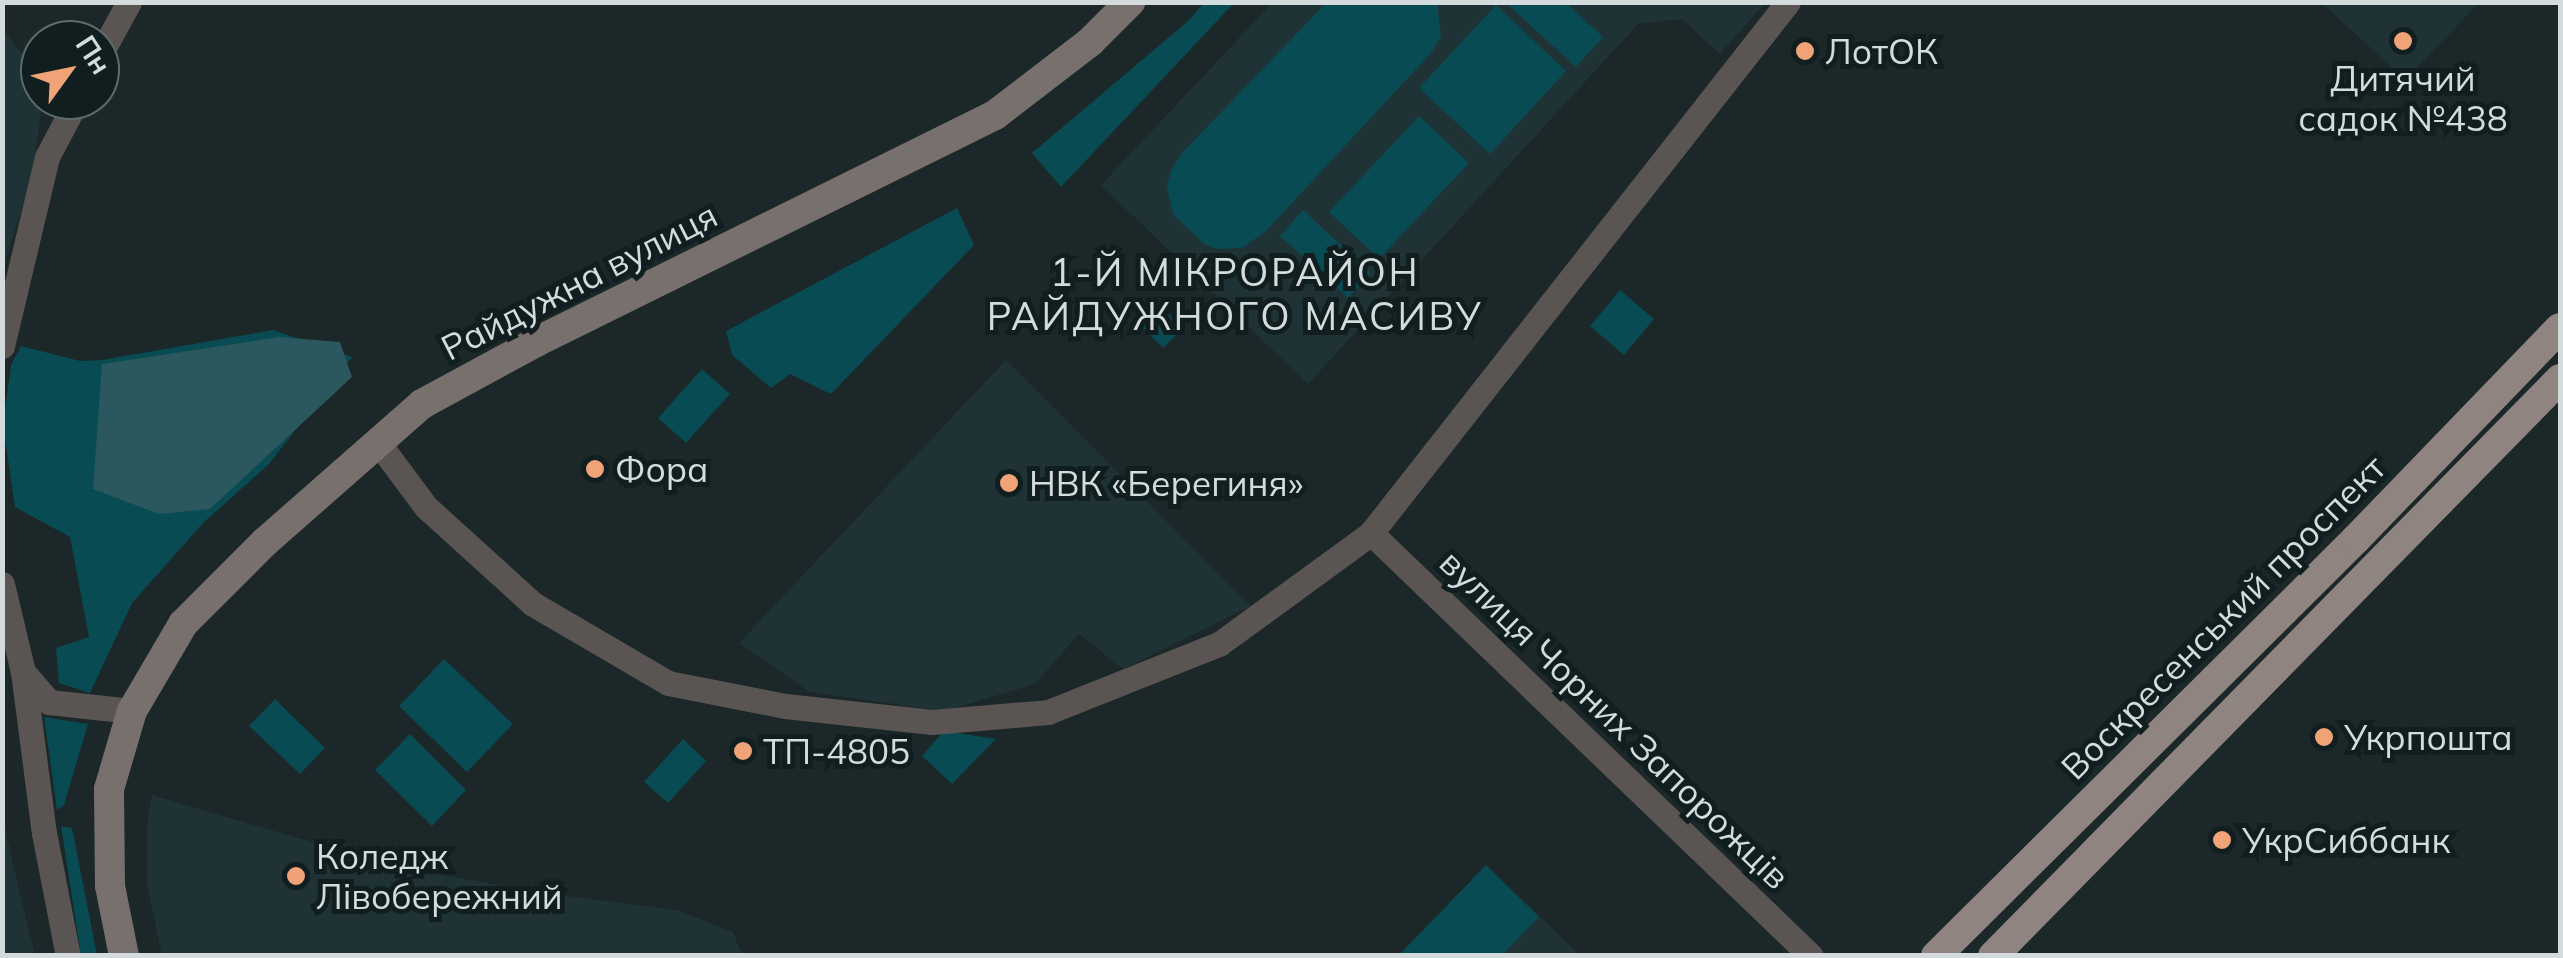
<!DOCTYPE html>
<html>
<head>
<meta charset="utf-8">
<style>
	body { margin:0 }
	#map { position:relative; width:2563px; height:958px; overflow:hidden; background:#1b2729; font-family:Mulish,sans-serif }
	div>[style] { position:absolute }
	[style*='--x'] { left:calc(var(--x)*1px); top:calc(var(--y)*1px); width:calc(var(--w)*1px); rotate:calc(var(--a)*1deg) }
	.built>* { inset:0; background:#1f3336 }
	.green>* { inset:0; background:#094b52 }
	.forest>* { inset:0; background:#2b585e }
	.street>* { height:25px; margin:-12.5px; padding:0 12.5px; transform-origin:12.5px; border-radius:12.5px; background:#5a5552 }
	.secondary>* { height:30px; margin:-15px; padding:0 15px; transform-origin:15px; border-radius:15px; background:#78706c }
	.primary>* { height:30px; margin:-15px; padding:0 15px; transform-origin:15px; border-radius:15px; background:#8f847f }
	.dots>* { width:28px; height:28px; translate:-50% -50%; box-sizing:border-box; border:5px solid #111e1f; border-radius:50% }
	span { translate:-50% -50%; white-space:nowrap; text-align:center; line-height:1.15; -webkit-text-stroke:10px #111e1f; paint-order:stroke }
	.poi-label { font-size:35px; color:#d3dbdc }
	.left { translate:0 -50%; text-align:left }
	.street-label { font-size:35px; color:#d3dbdc }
	.neighbourhood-label { font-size:38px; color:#d3dbdc; letter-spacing:2.5px }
	.frame { position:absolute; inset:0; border:5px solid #d3dbdc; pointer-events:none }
	.north { position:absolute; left:20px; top:20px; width:100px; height:100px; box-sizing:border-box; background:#111e1f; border:2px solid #5f6a6b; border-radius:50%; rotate:57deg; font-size:28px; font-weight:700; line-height:40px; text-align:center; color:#d3dbdc }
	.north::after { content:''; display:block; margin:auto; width:35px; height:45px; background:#efa377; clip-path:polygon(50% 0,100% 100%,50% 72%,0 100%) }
</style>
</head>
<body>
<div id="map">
	<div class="built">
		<i style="clip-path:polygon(1272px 3px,1765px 3px,1720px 54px,1682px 19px,1638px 24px,1308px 384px,1101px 185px)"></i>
		<i style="clip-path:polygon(2322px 3px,2479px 3px,2405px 80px)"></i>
		<i style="clip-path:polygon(2px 29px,40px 75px,43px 100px,32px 175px,6px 259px,2px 258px)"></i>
		<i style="clip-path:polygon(1006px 360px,1251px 606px,1123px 669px,1079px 634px,1035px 684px,945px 711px,810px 692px,739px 643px)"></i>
		<i style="clip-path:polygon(152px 795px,396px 867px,544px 893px,677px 910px,733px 932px,742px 955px,162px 955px,147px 884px,147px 824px)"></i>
		<i style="clip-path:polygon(3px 819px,20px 894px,35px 955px,3px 955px)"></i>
		<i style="clip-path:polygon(1486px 865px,1577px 952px,1574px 956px,1399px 956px)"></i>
	</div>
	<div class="green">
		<i style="clip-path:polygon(1204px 3px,1234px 3px,1061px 187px,1032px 153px,1187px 22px)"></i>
		<i style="clip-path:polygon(1326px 3px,1437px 3px,1441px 36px,1432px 52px,1266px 231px,1242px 248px,1216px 249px,1204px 244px,1173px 214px,1167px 187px,1171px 170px,1181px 154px)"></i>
		<i style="clip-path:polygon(1506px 3px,1566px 3px,1603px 37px,1576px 67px)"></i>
		<i style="clip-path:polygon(1496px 5px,1566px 71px,1490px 154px,1419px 88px)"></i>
		<i style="clip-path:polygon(1419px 116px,1469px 163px,1379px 259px,1329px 212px)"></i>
		<i style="clip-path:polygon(957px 208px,974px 245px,831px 394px,790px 374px,771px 388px,732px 355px,726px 331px)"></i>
		<i style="clip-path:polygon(1303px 210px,1371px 273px,1348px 298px,1280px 236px)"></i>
		<i style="clip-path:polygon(1620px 290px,1654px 319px,1624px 355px,1590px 326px)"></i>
		<i style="clip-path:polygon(1155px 299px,1182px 329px,1163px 348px,1135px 320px)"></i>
		<i style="clip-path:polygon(273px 330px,352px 357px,269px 464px,203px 523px,132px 603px,90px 693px,59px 683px,56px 648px,89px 637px,70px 537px,15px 507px,3px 425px,11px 365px,21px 346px,80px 361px,102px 360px)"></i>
		<i style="clip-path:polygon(702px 369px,730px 394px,686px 443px,658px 418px)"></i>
		<i style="clip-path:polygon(444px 659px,513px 724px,467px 772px,399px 706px)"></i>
		<i style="clip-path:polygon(275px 699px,325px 748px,300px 774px,249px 726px)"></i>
		<i style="clip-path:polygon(44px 717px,88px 724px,64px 805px,57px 810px)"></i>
		<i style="clip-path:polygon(944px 731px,996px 739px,952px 784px,922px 756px)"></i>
		<i style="clip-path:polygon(410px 734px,466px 790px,432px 826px,375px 770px)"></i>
		<i style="clip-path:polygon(683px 739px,706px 761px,668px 803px,644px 782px)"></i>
		<i style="clip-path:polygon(61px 826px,72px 828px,97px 955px,81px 955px)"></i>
		<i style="clip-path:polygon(1486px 865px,1539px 917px,1502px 955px,1399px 955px)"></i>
	</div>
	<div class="forest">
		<i style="clip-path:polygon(280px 337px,340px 342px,352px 377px,210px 509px,159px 514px,93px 489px,102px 364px)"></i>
	</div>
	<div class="street">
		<i style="--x:100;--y:55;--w:60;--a:-61.3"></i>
		<i style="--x:2;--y:346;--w:194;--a:-76.6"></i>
		<i style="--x:47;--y:157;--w:64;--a:-62.2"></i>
		<i style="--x:377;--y:441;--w:82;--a:53.4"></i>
		<i style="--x:426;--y:507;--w:144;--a:42.2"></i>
		<i style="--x:533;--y:604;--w:156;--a:30.3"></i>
		<i style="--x:668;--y:683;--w:119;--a:11.1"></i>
		<i style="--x:785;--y:706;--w:148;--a:6.2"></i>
		<i style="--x:932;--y:722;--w:116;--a:-4.9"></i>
		<i style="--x:1048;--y:712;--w:184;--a:-21.7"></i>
		<i style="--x:1219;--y:644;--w:188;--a:-36.1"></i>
		<i style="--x:1371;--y:533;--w:675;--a:-51.86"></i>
		<i style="--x:1371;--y:533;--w:610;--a:43.87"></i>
		<i style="--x:2;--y:584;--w:90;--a:76.6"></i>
		<i style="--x:23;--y:672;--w:40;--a:49"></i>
		<i style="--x:49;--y:702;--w:83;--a:6.2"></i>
		<i style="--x:23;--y:672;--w:162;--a:82.6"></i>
		<i style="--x:44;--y:833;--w:125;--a:79"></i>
	</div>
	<div class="secondary">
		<i style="--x:124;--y:956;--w:71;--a:-101.3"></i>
		<i style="--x:110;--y:886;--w:97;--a:-90.6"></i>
		<i style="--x:109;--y:789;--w:81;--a:-73.6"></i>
		<i style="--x:132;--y:711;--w:101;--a:-59.6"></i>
		<i style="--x:183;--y:624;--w:116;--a:-45"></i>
		<i style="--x:265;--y:542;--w:209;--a:-41.3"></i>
		<i style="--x:422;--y:404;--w:130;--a:-28.5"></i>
		<i style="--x:536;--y:342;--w:512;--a:-26.31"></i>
		<i style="--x:995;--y:115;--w:120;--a:-37.5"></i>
		<i style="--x:1090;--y:42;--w:57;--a:-45"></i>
	</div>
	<div class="primary">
		<i style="--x:1936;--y:956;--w:592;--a:-44.79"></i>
		<i style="--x:2356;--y:539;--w:293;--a:-46"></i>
		<i style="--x:1993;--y:956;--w:809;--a:-45.5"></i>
	</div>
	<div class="dots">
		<i style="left:2403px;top:41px;background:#efa377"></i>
		<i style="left:1805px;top:51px;background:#efa377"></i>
		<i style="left:595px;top:469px;background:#efa377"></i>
		<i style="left:1009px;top:483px;background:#efa377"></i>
		<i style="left:2324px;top:737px;background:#efa377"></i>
		<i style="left:743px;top:751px;background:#efa377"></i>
		<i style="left:2222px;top:840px;background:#efa377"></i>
		<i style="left:296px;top:876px;background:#efa377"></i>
	</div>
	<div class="poi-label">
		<span class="left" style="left:1825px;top:51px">ЛотОК</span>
		<span style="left:2403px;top:98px">Дитячий<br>садок №438</span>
		<span class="left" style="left:615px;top:469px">Фора</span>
		<span class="left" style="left:1029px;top:483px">НВК «Берегиня»</span>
		<span class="left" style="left:2344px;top:737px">Укрпошта</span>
		<span class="left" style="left:763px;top:751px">ТП-4805</span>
		<span class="left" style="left:2242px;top:840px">УкрСиббанк</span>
		<span class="left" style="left:316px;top:876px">Коледж<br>Лівобережний</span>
	</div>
	<div class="street-label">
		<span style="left:579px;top:281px;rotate:-27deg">Райдужна вулиця</span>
		<span style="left:2223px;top:617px;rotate:-45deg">Воскресенський проспект</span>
		<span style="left:1615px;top:719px;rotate:44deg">вулиця Чорних Запорожців</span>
	</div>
	<div class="neighbourhood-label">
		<span style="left:1235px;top:295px">1-Й МІКРОРАЙОН<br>РАЙДУЖНОГО МАСИВУ</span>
	</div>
	<div class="frame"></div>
	<div class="north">Пн</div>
</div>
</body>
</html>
